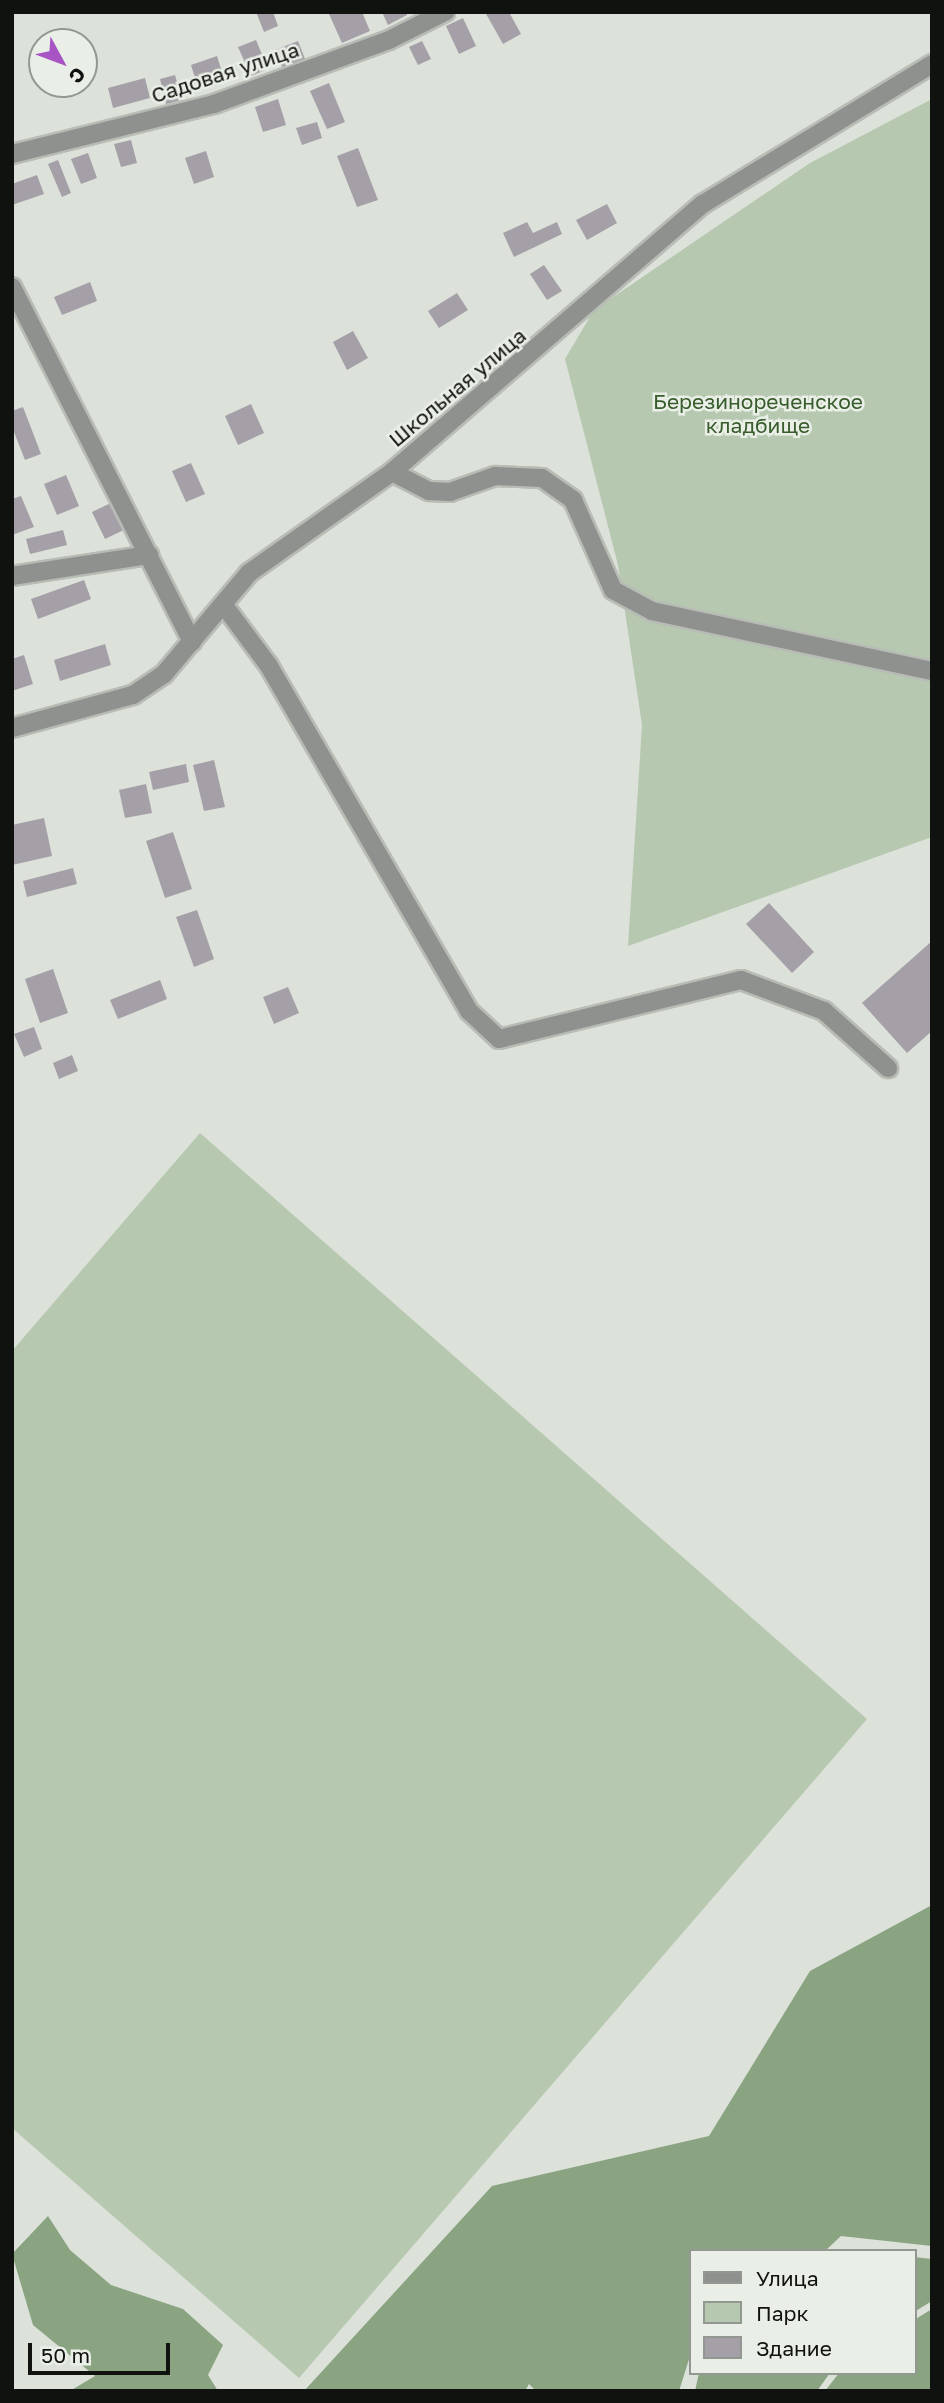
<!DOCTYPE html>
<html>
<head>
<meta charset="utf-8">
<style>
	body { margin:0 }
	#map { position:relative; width:944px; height:2403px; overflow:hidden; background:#dce1da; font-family:"Golos Text",sans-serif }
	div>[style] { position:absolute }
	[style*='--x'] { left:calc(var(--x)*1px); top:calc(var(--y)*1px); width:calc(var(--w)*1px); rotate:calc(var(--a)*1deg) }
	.green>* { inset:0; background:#b6c8b0 }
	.forest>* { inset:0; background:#8aa381 }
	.building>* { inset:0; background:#a5a0a7 }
	.roads { filter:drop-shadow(2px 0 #b7bcb5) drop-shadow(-2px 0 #b7bcb5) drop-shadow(0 2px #b7bcb5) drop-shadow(0 -2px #b7bcb5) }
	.minor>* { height:18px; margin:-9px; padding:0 9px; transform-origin:9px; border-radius:9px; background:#8f918e }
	span { translate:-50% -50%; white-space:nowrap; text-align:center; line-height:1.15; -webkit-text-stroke:5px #e9efe7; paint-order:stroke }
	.street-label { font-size:21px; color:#10120f }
	.park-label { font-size:21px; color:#385c2b }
	.frame { position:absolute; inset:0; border:14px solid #10120f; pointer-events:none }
	.legend { position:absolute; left:689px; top:2249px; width:228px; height:126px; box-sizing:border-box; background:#e9efe7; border:2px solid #929791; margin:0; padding:9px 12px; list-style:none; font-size:21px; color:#10120f }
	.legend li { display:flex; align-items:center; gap:14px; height:35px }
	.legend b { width:35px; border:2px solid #929791 }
	.north { position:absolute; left:28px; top:28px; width:70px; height:70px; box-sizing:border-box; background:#e9efe7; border:2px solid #929791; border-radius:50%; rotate:131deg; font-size:19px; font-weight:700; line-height:28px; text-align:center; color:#10120f }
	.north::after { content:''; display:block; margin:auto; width:24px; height:32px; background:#a854c4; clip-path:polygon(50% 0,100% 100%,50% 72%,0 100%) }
	.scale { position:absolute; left:28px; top:2343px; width:142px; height:32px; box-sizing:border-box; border:4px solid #10120f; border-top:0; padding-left:9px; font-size:21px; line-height:24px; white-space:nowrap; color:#10120f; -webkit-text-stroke:5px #e9efe7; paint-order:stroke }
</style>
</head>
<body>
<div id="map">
	<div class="green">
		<i style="clip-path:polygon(932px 99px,932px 837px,628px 946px,642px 725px,618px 565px,565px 359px,594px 310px,810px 163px)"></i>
		<i style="clip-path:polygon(200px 1133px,867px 1719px,299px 2378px,12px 2128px,12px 1351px)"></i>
	</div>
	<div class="forest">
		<i style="clip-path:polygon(932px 1905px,932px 2246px,841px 2236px,825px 2251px,690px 2251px,690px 2356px,679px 2391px,536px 2391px,529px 2384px,525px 2391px,304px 2391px,492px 2186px,709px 2136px,810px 1971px)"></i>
		<i style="clip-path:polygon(48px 2216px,70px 2250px,111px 2285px,183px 2309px,223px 2345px,208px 2375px,218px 2391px,70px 2391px,95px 2376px,33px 2325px,12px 2254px)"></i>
		<i style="clip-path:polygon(914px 2257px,932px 2259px,932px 2301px,914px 2312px)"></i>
		<i style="clip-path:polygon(932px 2309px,932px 2391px,825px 2391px,839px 2373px,914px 2373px,914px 2320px)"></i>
		<i style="clip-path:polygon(699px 2373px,830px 2373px,817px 2391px,695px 2391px)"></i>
	</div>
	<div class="building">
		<i style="clip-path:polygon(256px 12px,273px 12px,278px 26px,264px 32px)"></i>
		<i style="clip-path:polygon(362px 12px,370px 31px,342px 43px,329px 14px)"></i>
		<i style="clip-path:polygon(382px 12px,406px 12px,407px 15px,388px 25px)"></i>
		<i style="clip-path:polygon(485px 12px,509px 12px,521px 34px,503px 44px)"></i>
		<i style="clip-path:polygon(463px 18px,476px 46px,459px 54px,446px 26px)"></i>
		<i style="clip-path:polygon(256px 40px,268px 69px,251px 76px,238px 47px)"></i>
		<i style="clip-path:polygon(298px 41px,305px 59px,282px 67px,275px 50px)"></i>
		<i style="clip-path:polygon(422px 41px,431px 59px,418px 65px,409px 47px)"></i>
		<i style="clip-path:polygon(217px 56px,222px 72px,196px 81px,191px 65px)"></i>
		<i style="clip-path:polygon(175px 75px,182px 100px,166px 104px,160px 79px)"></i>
		<i style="clip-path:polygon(145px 78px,150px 98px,113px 108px,108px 88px)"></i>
		<i style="clip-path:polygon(329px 83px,345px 122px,327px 129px,310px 91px)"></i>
		<i style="clip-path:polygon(278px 99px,286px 125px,263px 132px,255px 107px)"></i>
		<i style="clip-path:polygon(317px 122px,322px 138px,302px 145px,296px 128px)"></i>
		<i style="clip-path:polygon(131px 140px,137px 163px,121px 167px,114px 144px)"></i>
		<i style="clip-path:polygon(358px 148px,378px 200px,357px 207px,337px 156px)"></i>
		<i style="clip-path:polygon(206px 151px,214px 177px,194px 184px,185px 158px)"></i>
		<i style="clip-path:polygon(88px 153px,97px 178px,81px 184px,71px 159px)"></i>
		<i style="clip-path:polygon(58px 160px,71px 193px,62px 197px,48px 164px)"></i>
		<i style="clip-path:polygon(37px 175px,44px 194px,12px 205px,12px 184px)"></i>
		<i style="clip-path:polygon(607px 204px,617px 223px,587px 240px,576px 220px)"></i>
		<i style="clip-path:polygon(527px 222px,533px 233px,557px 222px,562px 234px,514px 257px,503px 233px)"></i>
		<i style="clip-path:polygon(544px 265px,562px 291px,547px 300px,530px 274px)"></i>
		<i style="clip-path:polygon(90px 282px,97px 301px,62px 315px,54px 297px)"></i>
		<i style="clip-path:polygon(457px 293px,468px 310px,439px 328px,428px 311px)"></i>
		<i style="clip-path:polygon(353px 331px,368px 358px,347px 370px,333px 342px)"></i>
		<i style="clip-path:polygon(251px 404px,264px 433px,238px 445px,225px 416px)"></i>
		<i style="clip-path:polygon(23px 407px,41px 454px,25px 460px,12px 427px,12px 411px)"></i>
		<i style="clip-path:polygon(191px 463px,205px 494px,186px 502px,172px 471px)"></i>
		<i style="clip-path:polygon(66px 475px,79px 506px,57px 515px,44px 484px)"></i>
		<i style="clip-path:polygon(21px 496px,34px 527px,12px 535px,12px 499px)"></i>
		<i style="clip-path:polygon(113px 502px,126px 529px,105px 539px,92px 512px)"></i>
		<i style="clip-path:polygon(63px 530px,67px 545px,30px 554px,26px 539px)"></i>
		<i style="clip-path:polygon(84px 580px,91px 599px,38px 619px,31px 599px)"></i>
		<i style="clip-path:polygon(105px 644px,111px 665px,60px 681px,54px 660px)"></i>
		<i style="clip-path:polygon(24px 655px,33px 684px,12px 691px,12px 659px)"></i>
		<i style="clip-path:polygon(214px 760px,225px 807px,204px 811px,193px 765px)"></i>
		<i style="clip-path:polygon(186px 764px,189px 782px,153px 790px,149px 772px)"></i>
		<i style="clip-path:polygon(146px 784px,152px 813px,125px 818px,119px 790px)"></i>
		<i style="clip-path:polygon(44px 818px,52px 856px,12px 865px,12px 825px)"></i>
		<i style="clip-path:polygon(173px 832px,192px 889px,165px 898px,146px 841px)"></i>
		<i style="clip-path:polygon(73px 868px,77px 884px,27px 897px,23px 881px)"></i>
		<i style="clip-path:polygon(769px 903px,814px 952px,792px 973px,746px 924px)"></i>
		<i style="clip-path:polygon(197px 910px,214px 959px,194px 967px,176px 917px)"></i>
		<i style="clip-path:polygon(932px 941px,932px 1031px,907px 1053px,862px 1003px)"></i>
		<i style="clip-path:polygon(53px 969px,68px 1013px,40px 1023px,25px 979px)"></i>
		<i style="clip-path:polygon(160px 980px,167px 999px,118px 1019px,110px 1000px)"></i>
		<i style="clip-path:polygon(288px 987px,299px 1013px,274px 1024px,263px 997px)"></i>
		<i style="clip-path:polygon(34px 1027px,42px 1049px,24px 1057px,14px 1034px)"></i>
		<i style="clip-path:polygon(72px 1055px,78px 1071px,59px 1079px,53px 1063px)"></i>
	</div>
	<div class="roads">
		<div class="minor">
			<i style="--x:12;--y:154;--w:208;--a:-13.9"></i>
			<i style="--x:214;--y:104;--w:186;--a:-20.1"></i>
			<i style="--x:389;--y:40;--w:63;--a:-26.6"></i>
			<i style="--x:12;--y:287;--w:398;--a:63.1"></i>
			<i style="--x:392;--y:472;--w:42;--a:27.2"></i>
			<i style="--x:429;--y:491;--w:21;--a:3"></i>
			<i style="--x:450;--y:492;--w:48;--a:-19.6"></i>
			<i style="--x:495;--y:476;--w:47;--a:2.4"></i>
			<i style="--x:542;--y:478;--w:38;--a:35"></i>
			<i style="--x:573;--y:500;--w:98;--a:66"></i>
			<i style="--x:613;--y:590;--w:44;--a:28.3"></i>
			<i style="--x:652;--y:611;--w:286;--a:12.1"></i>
			<i style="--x:12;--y:576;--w:139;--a:-8.7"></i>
			<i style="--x:223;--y:604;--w:77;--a:53.4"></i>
			<i style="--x:269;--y:666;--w:399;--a:59.9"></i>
			<i style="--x:469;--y:1011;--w:41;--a:43"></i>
			<i style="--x:499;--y:1039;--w:249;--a:-13.7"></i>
			<i style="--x:741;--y:980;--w:89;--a:20.5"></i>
			<i style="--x:824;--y:1011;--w:86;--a:41.7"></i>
			<i style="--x:12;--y:728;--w:125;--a:-15.3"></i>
			<i style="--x:133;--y:695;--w:37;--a:-34"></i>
			<i style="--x:164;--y:674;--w:132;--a:-49.9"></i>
			<i style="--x:249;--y:573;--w:175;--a:-35.2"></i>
			<i style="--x:392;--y:472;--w:411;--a:-40.8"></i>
			<i style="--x:703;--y:204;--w:268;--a:-31.4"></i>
		</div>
	</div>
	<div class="street-label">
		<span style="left:225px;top:72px;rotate:-18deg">Садовая улица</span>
		<span style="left:457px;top:387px;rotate:-40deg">Школьная улица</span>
	</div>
	<div class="park-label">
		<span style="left:758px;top:413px">Березинореченское<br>кладбище</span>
	</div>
	<div class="frame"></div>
	<ul class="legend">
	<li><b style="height:9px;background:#8f918e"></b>Улица</li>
	<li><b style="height:19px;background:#b6c8b0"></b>Парк</li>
	<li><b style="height:19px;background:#a5a0a7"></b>Здание</li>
	</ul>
	<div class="north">С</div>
	<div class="scale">50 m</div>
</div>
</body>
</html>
